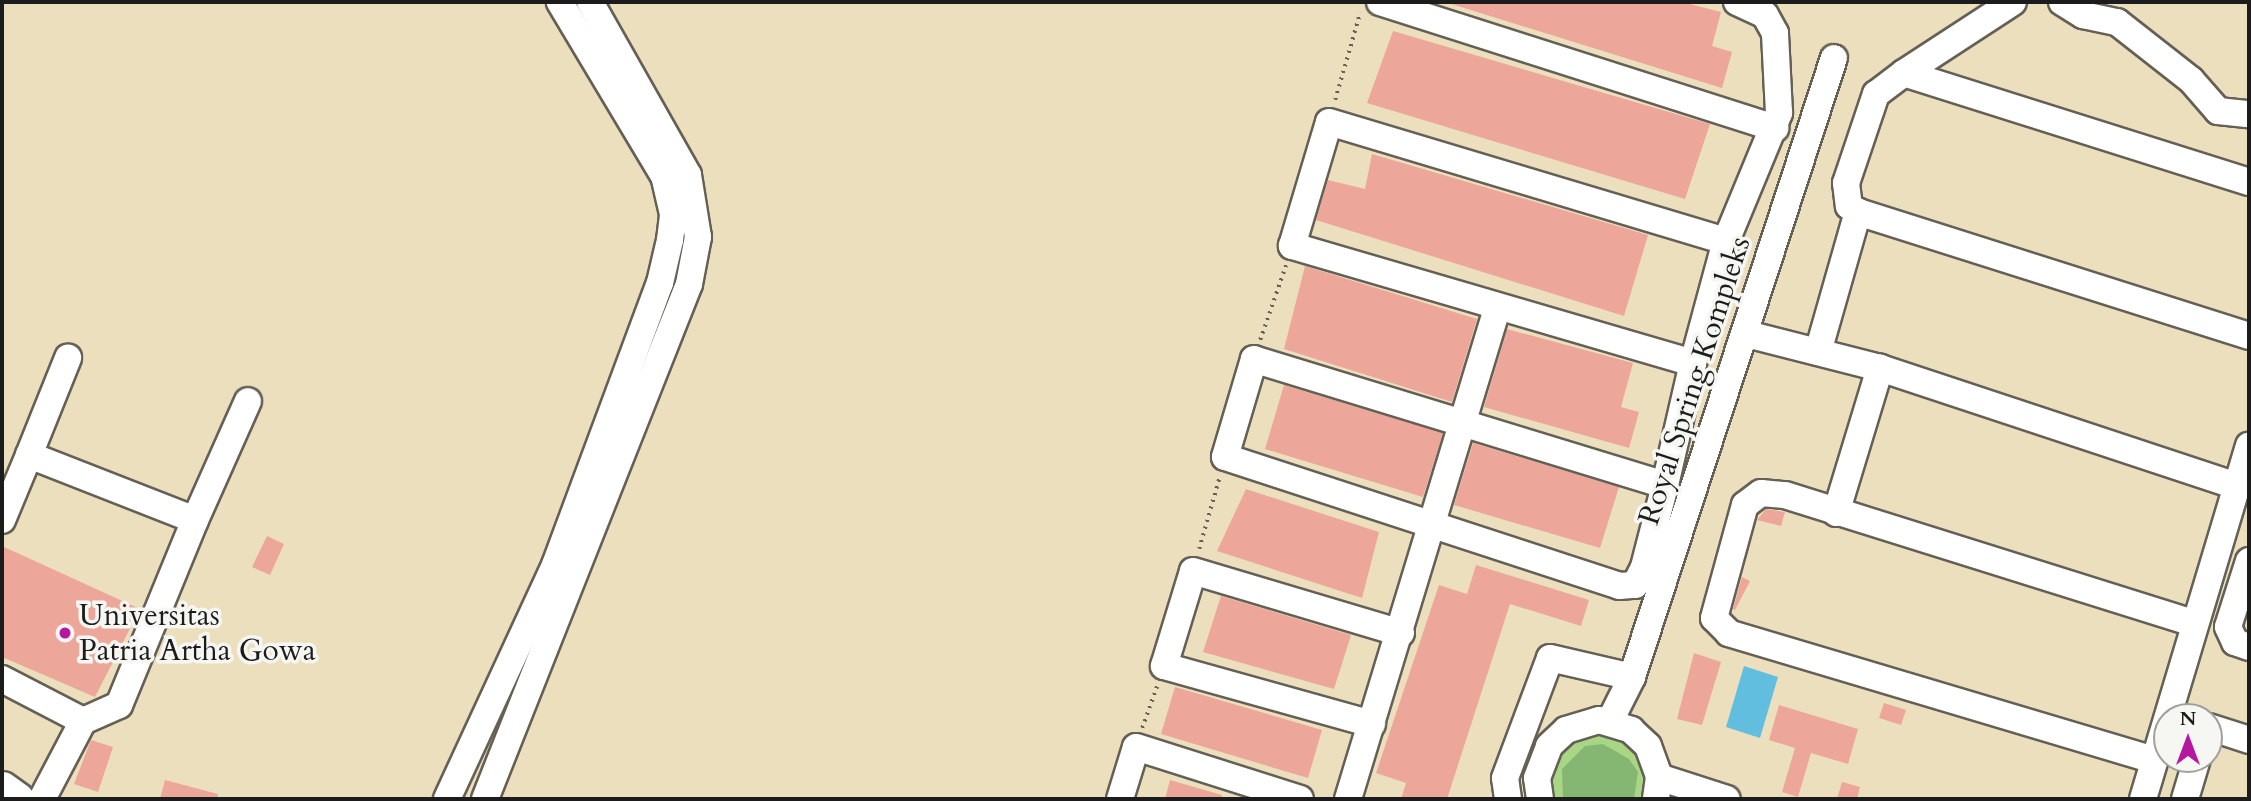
<!DOCTYPE html>
<html>
<head>
<meta charset="utf-8">
<style>
	body { margin:0 }
	#map { position:relative; width:2251px; height:801px; overflow:hidden; background:#ecdfbe; font-family:Cardo,serif }
	div>[style] { position:absolute }
	[style*='--x'] { left:calc(var(--x)*1px); top:calc(var(--y)*1px); width:calc(var(--w)*1px); rotate:calc(var(--a)*1deg) }
	.green>* { inset:0; background:#a8d684 }
	.forest>* { inset:0; background:#86b772 }
	.water>* { inset:0; background:#61bedf }
	.building>* { inset:0; background:#eda79a }
	.path>* { height:3.5px; margin-top:-1.75px; transform-origin:0; background:repeating-linear-gradient(90deg,#656055 0 2px,transparent 0 7px) }
	.roads { filter:drop-shadow(2px 0 #656055) drop-shadow(-2px 0 #656055) drop-shadow(0 2px #656055) drop-shadow(0 -2px #656055) }
	.minor>* { height:26px; margin:-13px; padding:0 13px; transform-origin:13px; border-radius:13px; background:#fff }
	.major>* { height:33px; margin:-16.5px; padding:0 16.5px; transform-origin:16.5px; border-radius:16.5px; background:#fff }
	.dots>* { width:19px; height:19px; translate:-50% -50%; box-sizing:border-box; border:4px solid #f6f6f2; border-radius:50% }
	span { translate:-50% -50%; white-space:nowrap; text-align:center; line-height:1.15; -webkit-text-stroke:7px #f6f6f2; paint-order:stroke }
	.street-label { font-size:30px; color:#1c1c1c }
	.poi-label { font-size:30px; color:#1c1c1c }
	.left { translate:0 -50%; text-align:left }
	.frame { position:absolute; inset:0; border:4px solid #1c1c1c; pointer-events:none }
	.north { position:absolute; left:2153px; top:703px; width:70px; height:70px; box-sizing:border-box; background:#f6f6f2; border:2px solid #9f9f9c; border-radius:50%; rotate:0deg; font-size:19px; font-weight:700; line-height:28px; text-align:center; color:#1c1c1c }
	.north::after { content:''; display:block; margin:auto; width:24px; height:32px; background:#b5179e; clip-path:polygon(50% 0,100% 100%,50% 72%,0 100%) }
</style>
</head>
<body>
<div id="map">
	<div class="green">
		<i style="clip-path:polygon(1606px 724px,1652px 763px,1650px 799px,1547px 799px,1546px 757px,1570px 730px)"></i>
	</div>
	<div class="forest">
		<i style="clip-path:polygon(1585px 746px,1603px 744px,1629px 759px,1638px 772px,1634px 799px,1563px 799px,1562px 769px)"></i>
	</div>
	<div class="water">
		<i style="clip-path:polygon(1744px 666px,1778px 677px,1760px 738px,1726px 727px)"></i>
	</div>
	<div class="building">
		<i style="clip-path:polygon(1445px 2px,1682px 2px,1721px 12px,1712px 46px,1732px 52px,1722px 88px)"></i>
		<i style="clip-path:polygon(1393px 31px,1710px 124px,1685px 199px,1367px 103px)"></i>
		<i style="clip-path:polygon(1372px 154px,1648px 235px,1624px 316px,1316px 220px,1328px 180px,1365px 189px)"></i>
		<i style="clip-path:polygon(1305px 266px,1477px 319px,1452px 402px,1284px 349px)"></i>
		<i style="clip-path:polygon(1507px 329px,1633px 363px,1621px 407px,1639px 412px,1629px 448px,1484px 407px)"></i>
		<i style="clip-path:polygon(1284px 385px,1443px 433px,1423px 497px,1265px 449px)"></i>
		<i style="clip-path:polygon(1473px 443px,1619px 487px,1600px 548px,1454px 505px)"></i>
		<i style="clip-path:polygon(1246px 489px,1379px 532px,1362px 598px,1217px 551px)"></i>
		<i style="clip-path:polygon(1766px 509px,1785px 512px,1781px 526px,1757px 520px)"></i>
		<i style="clip-path:polygon(267px 536px,284px 544px,270px 575px,252px 567px)"></i>
		<i style="clip-path:polygon(2px 546px,140px 609px,95px 697px,2px 657px)"></i>
		<i style="clip-path:polygon(1476px 565px,1589px 600px,1581px 626px,1510px 604px,1447px 799px,1401px 799px,1406px 783px,1376px 773px,1439px 585px,1467px 594px)"></i>
		<i style="clip-path:polygon(1742px 577px,1750px 581px,1735px 610px,1733px 609px)"></i>
		<i style="clip-path:polygon(1221px 596px,1351px 635px,1334px 689px,1203px 652px)"></i>
		<i style="clip-path:polygon(1694px 653px,1721px 662px,1702px 725px,1677px 719px)"></i>
		<i style="clip-path:polygon(1175px 687px,1322px 730px,1308px 778px,1161px 734px)"></i>
		<i style="clip-path:polygon(1884px 703px,1906px 710px,1901px 725px,1879px 718px)"></i>
		<i style="clip-path:polygon(1779px 705px,1858px 729px,1848px 764px,1811px 753px,1798px 797px,1782px 792px,1795px 748px,1769px 740px)"></i>
		<i style="clip-path:polygon(91px 740px,113px 747px,98px 792px,74px 784px)"></i>
		<i style="clip-path:polygon(165px 780px,218px 794px,217px 799px,160px 799px)"></i>
		<i style="clip-path:polygon(1170px 780px,1222px 795px,1222px 799px,1165px 799px)"></i>
		<i style="clip-path:polygon(1842px 782px,1860px 787px,1857px 799px,1837px 799px)"></i>
	</div>
	<div class="path">
		<i style="--x:1335;--y:100;--w:91;--a:-74"></i>
		<i style="--x:1260;--y:340;--w:79;--a:-70.9"></i>
		<i style="--x:1199;--y:549;--w:73;--a:-74.1"></i>
		<i style="--x:1142;--y:728;--w:45;--a:-70.3"></i>
	</div>
	<div class="roads">
		<div class="minor">
			<i style="--x:1380;--y:2;--w:415;--a:17.7"></i>
			<i style="--x:2062;--y:2;--w:25;--a:32"></i>
			<i style="--x:2083;--y:15;--w:35;--a:12"></i>
			<i style="--x:2117;--y:22;--w:94;--a:38.1"></i>
			<i style="--x:2191;--y:80;--w:41;--a:48.9"></i>
			<i style="--x:2218;--y:111;--w:31;--a:6"></i>
			<i style="--x:1904;--y:73;--w:130;--a:-33.1"></i>
			<i style="--x:2249;--y:182;--w:362;--a:-162.5"></i>
			<i style="--x:1904;--y:73;--w:35;--a:143"></i>
			<i style="--x:1876;--y:94;--w:94;--a:108.6"></i>
			<i style="--x:1846;--y:183;--w:23;--a:83"></i>
			<i style="--x:1849;--y:206;--w:11;--a:34"></i>
			<i style="--x:1858;--y:212;--w:410;--a:17.6"></i>
			<i style="--x:1747;--y:334;--w:137;--a:14.3"></i>
			<i style="--x:1880;--y:368;--w:375;--a:18.3"></i>
			<i style="--x:1818;--y:352;--w:146;--a:-74.1"></i>
			<i style="--x:1693;--y:363;--w:418;--a:-163.7"></i>
			<i style="--x:1292;--y:246;--w:129;--a:-73.4"></i>
			<i style="--x:1329;--y:122;--w:414;--a:16.7"></i>
			<i style="--x:29;--y:455;--w:105;--a:-68.1"></i>
			<i style="--x:1665;--y:485;--w:430;--a:-163"></i>
			<i style="--x:1254;--y:359;--w:102;--a:106.5"></i>
			<i style="--x:1225;--y:457;--w:415;--a:18.1"></i>
			<i style="--x:1619;--y:586;--w:16;--a:-4"></i>
			<i style="--x:1635;--y:585;--w:20;--a:-63"></i>
			<i style="--x:1644;--y:567;--w:85;--a:-75.6"></i>
			<i style="--x:1665;--y:485;--w:125;--a:-77.1"></i>
			<i style="--x:1693;--y:363;--w:126;--a:-74.9"></i>
			<i style="--x:1726;--y:241;--w:139;--a:-67.5"></i>
			<i style="--x:1779;--y:113;--w:80;--a:-92.9"></i>
			<i style="--x:1775;--y:33;--w:21;--a:-119"></i>
			<i style="--x:1765;--y:15;--w:31;--a:-155"></i>
			<i style="--x:1836;--y:513;--w:152;--a:-73.1"></i>
			<i style="--x:2;--y:520;--w:70;--a:-67.4"></i>
			<i style="--x:29;--y:455;--w:178;--a:21.4"></i>
			<i style="--x:195;--y:520;--w:200;--a:112.3"></i>
			<i style="--x:119;--y:705;--w:39;--a:156"></i>
			<i style="--x:195;--y:520;--w:130;--a:-66"></i>
			<i style="--x:2249;--y:561;--w:69;--a:107.7"></i>
			<i style="--x:2228;--y:627;--w:17;--a:65"></i>
			<i style="--x:2235;--y:642;--w:15;--a:20"></i>
			<i style="--x:2;--y:679;--w:91;--a:27.4"></i>
			<i style="--x:83;--y:721;--w:88;--a:117.7"></i>
			<i style="--x:1610;--y:721;--w:49;--a:-63.4"></i>
			<i style="--x:1632;--y:677;--w:651;--a:-71.93"></i>
			<i style="--x:1372;--y:724;--w:216;--a:-164.4"></i>
			<i style="--x:1164;--y:666;--w:99;--a:-73"></i>
			<i style="--x:1193;--y:571;--w:217;--a:16.6"></i>
			<i style="--x:2209;--y:727;--w:42;--a:18"></i>
			<i style="--x:2154;--y:760;--w:444;--a:-163.4"></i>
			<i style="--x:1729;--y:633;--w:21;--a:-135"></i>
			<i style="--x:1714;--y:618;--w:117;--a:-74.7"></i>
			<i style="--x:1745;--y:505;--w:20;--a:-37"></i>
			<i style="--x:1761;--y:493;--w:24;--a:5"></i>
			<i style="--x:1785;--y:495;--w:429;--a:17.4"></i>
			<i style="--x:1659;--y:777;--w:71;--a:17.9"></i>
			<i style="--x:447;--y:799;--w:258;--a:-65.2"></i>
			<i style="--x:555;--y:565;--w:301;--a:-69.6"></i>
			<i style="--x:660;--y:283;--w:44;--a:-76.9"></i>
			<i style="--x:670;--y:240;--w:26;--a:-83"></i>
			<i style="--x:673;--y:214;--w:39;--a:-103"></i>
			<i style="--x:664;--y:176;--w:203;--a:-120.9"></i>
			<i style="--x:485;--y:799;--w:554;--a:-68.39"></i>
			<i style="--x:689;--y:284;--w:48;--a:-79.2"></i>
			<i style="--x:698;--y:237;--w:63;--a:-99.2"></i>
			<i style="--x:688;--y:175;--w:199;--a:-119.5"></i>
			<i style="--x:1120;--y:799;--w:54;--a:-72.9"></i>
			<i style="--x:1136;--y:747;--w:172;--a:17.6"></i>
			<i style="--x:1348;--y:799;--w:512;--a:-73.09"></i>
			<i style="--x:1508;--y:799;--w:21;--a:-98"></i>
			<i style="--x:1505;--y:778;--w:128;--a:-69.4"></i>
			<i style="--x:1550;--y:658;--w:84;--a:13"></i>
			<i style="--x:1540;--y:799;--w:21;--a:-98"></i>
			<i style="--x:1537;--y:778;--w:34;--a:-69"></i>
			<i style="--x:1549;--y:746;--w:23;--a:-43"></i>
			<i style="--x:1566;--y:730;--w:34;--a:-17"></i>
			<i style="--x:1599;--y:720;--w:34;--a:17"></i>
			<i style="--x:1631;--y:730;--w:23;--a:43"></i>
			<i style="--x:1648;--y:746;--w:33;--a:70"></i>
			<i style="--x:1659;--y:777;--w:22;--a:98"></i>
			<i style="--x:2143;--y:799;--w:369;--a:-73.3"></i>
			<i style="--x:2185;--y:799;--w:42;--a:-73.3"></i>
		</div>
		<div class="major">
			<i style="--x:2;--y:788;--w:19;--a:36"></i>
		</div>
	</div>
	<div class="dots">
		<i style="left:65px;top:633px;background:#b5179e"></i>
	</div>
	<div class="street-label">
		<span style="left:1695px;top:381px;rotate:-72deg">Royal Spring Kompleks</span>
	</div>
	<div class="poi-label">
		<span class="left" style="left:79px;top:633px">Universitas<br>Patria Artha Gowa</span>
	</div>
	<div class="frame"></div>
	<div class="north">N</div>
</div>
</body>
</html>
